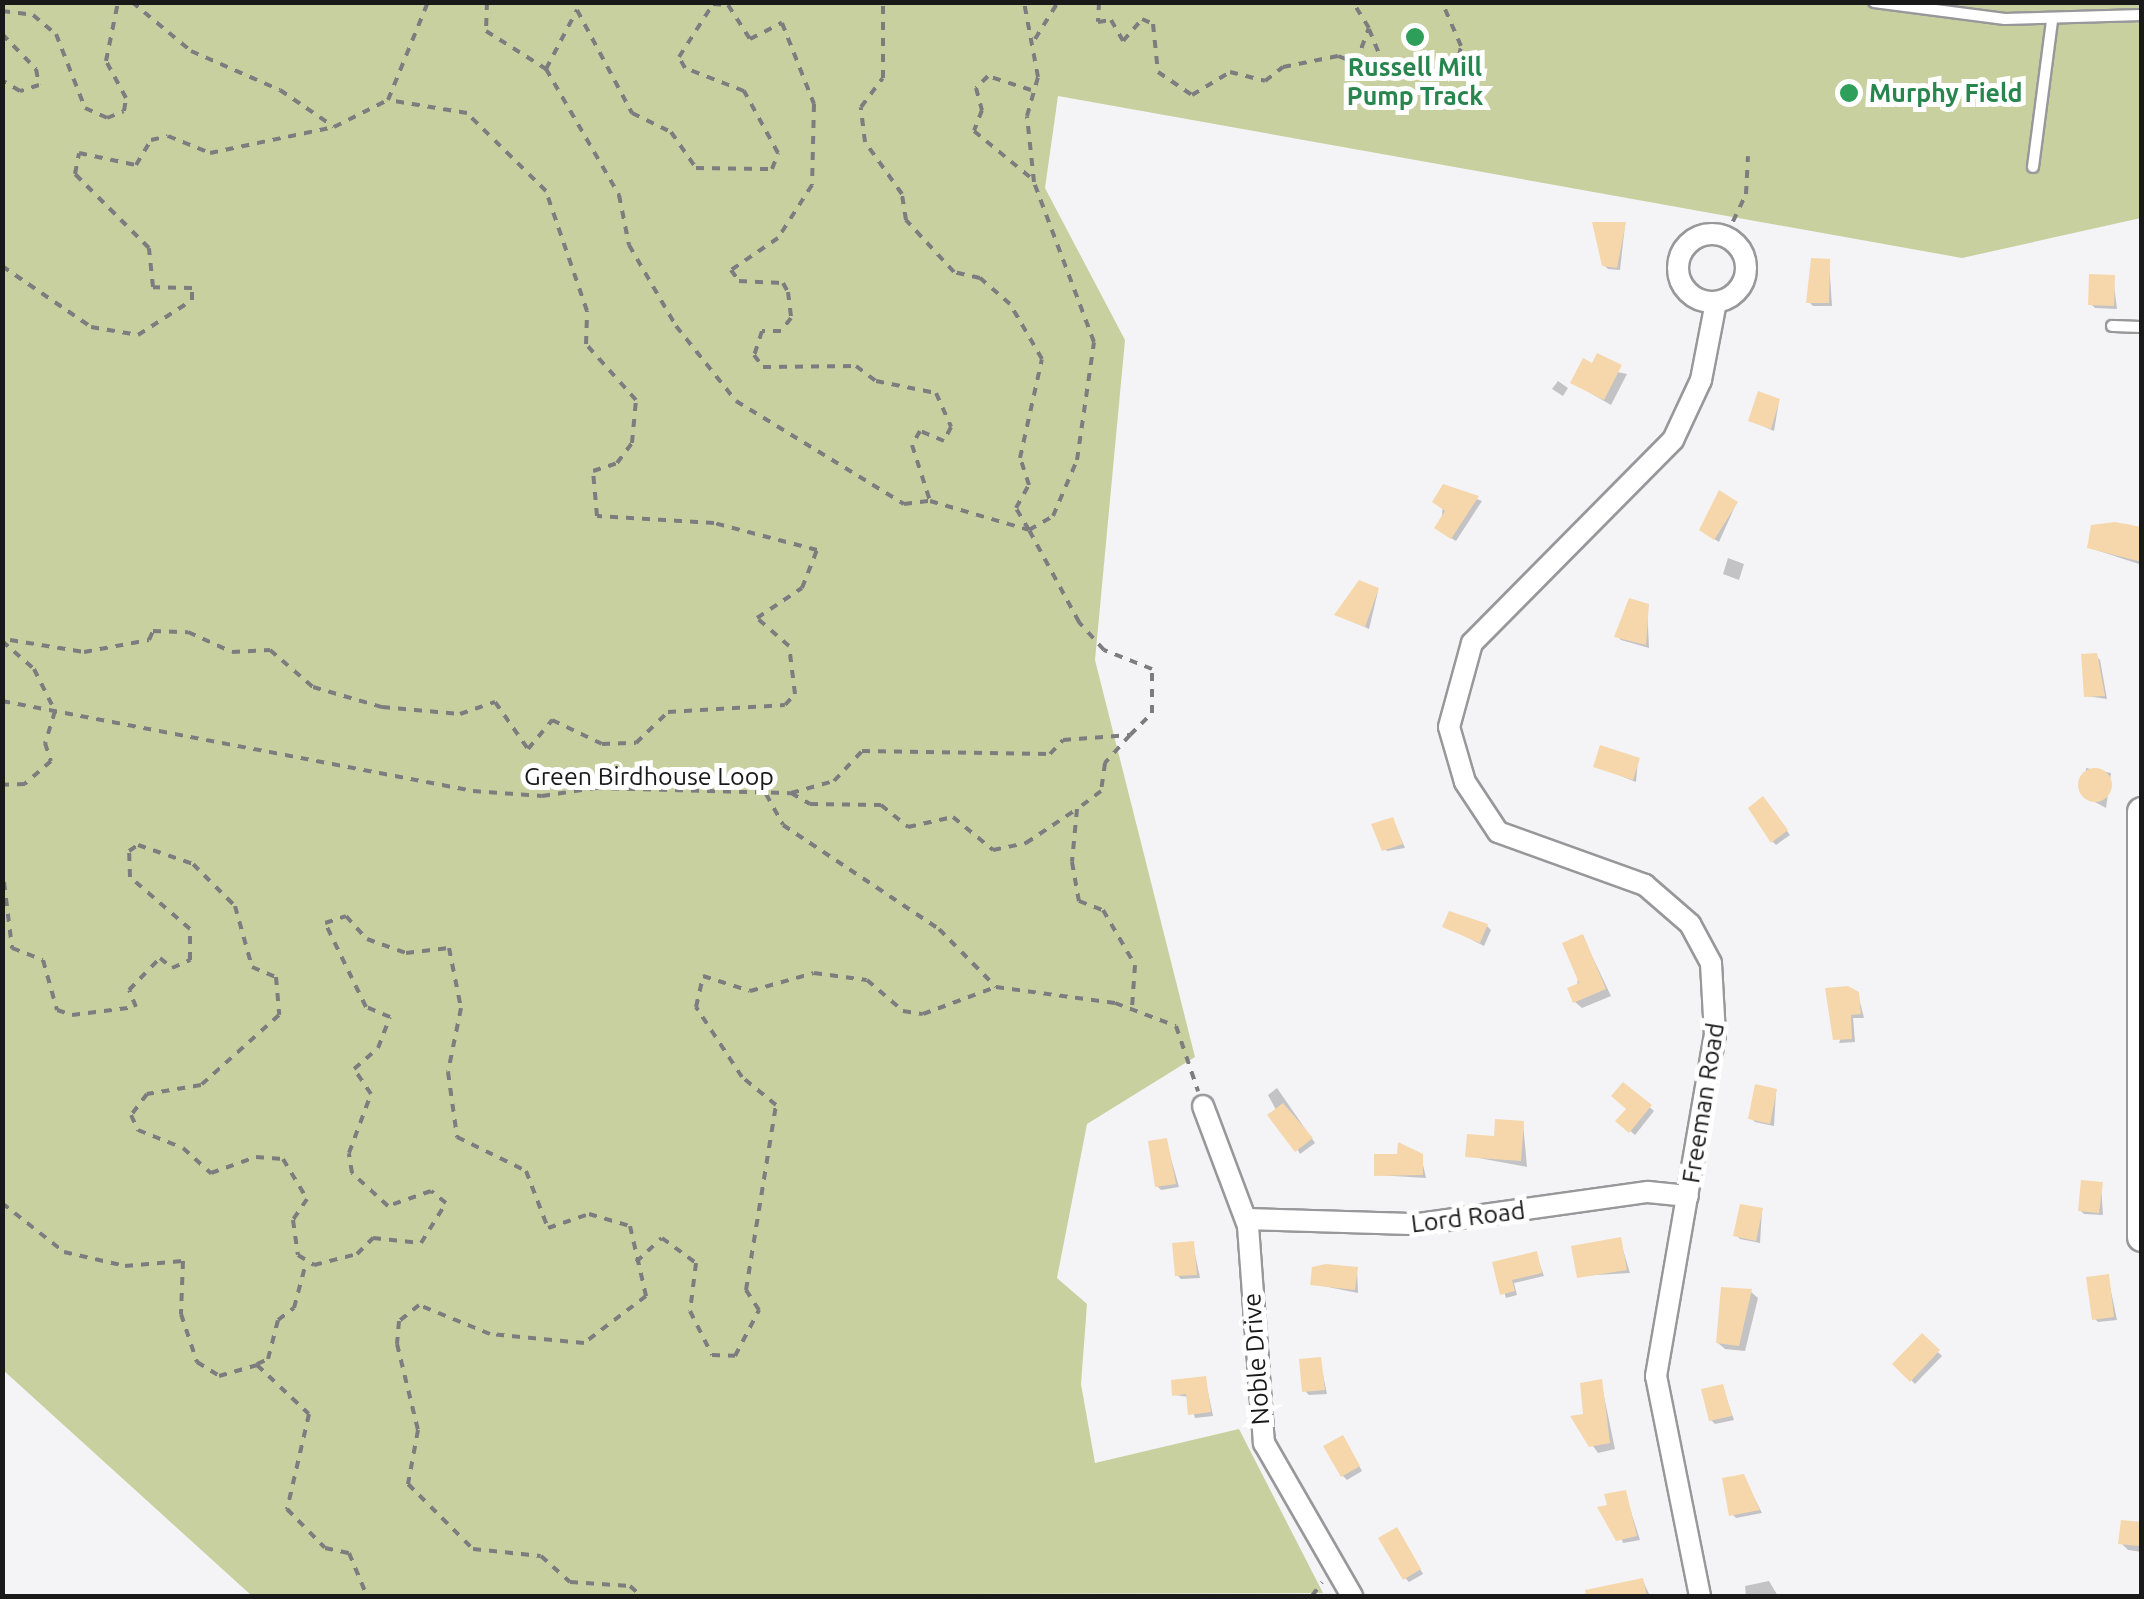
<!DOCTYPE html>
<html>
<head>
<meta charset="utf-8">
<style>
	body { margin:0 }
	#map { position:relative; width:2144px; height:1599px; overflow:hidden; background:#f4f4f7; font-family:Ubuntu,sans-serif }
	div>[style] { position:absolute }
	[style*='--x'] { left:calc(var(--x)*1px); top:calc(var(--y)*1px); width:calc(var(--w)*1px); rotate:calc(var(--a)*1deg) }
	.green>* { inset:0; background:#c8d09f }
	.shadow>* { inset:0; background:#0003 }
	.building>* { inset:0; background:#f6d7ab }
	.round { border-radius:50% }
	.path>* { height:4px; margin-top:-2px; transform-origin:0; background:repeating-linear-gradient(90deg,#7d7d7f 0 8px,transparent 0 16px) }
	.roads { filter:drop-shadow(2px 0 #98989b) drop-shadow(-2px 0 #98989b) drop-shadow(0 2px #98989b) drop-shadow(0 -2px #98989b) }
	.service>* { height:10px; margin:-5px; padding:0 5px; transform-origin:5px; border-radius:5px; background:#fff }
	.minor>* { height:20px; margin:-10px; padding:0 10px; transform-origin:10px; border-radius:10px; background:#fff }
	.minor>.ring { margin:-10px; padding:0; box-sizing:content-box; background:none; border:20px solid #fff; border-radius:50% }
	.secondary>* { height:28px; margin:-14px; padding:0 14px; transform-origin:14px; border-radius:14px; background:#fff }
	.dots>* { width:28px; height:28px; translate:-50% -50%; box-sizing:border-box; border:5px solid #fff; border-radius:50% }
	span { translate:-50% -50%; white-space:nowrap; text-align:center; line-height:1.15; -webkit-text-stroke:10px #fff; paint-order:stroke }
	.leisure-label { font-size:25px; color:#27864d; font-weight:700 }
	.left { translate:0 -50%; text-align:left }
	.street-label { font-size:25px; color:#19191a }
	.frame { position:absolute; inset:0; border:5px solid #19191a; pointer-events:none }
</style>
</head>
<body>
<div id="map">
	<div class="green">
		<i style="clip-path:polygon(2px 3px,2141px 3px,2141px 218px,1962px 258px,1058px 96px,1045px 188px,1125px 340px,1095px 660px,1195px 1057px,1087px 1124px,1057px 1278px,1087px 1304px,1081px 1384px,1095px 1463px,1239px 1429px,1323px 1593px,252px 1596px,3px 1370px)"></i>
	</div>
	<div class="shadow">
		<i style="clip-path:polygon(1625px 225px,1620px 270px,1608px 269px,1604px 265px)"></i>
		<i style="clip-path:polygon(1829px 261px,1832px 306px,1813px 306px,1809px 302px)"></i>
		<i style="clip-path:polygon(2113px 277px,2117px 309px,2095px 308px,2091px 304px)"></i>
		<i style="clip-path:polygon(1594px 367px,1627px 374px,1611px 405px,1573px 383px)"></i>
		<i style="clip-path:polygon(1558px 381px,1568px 388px,1563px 396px,1552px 389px)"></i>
		<i style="clip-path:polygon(1779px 401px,1774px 431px,1751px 421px)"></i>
		<i style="clip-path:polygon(1444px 487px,1482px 501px,1456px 541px,1441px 532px)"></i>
		<i style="clip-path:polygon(1736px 504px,1719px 542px,1706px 534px)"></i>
		<i style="clip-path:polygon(2142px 530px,2142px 565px,2090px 548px)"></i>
		<i style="clip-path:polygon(1728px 558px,1744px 564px,1739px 580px,1723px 574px)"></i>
		<i style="clip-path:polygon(1378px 591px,1369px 629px,1337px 615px)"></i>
		<i style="clip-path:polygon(1647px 606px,1649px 648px,1621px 640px,1617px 636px)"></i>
		<i style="clip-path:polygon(2096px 656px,2100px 660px,2107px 699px,2086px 696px)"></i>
		<i style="clip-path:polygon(1638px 760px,1636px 782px,1596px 766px)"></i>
		<i style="clip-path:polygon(2086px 768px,2111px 773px,2106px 808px,2084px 796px)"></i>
		<i style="clip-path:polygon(1766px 803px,1790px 835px,1776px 845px,1773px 842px)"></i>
		<i style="clip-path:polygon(1393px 819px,1405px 848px,1387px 851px,1383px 847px)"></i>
		<i style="clip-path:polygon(1445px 926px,1487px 926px,1491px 930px,1484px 946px)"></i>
		<i style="clip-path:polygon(1583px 937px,1611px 996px,1582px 1008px,1575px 1002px)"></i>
		<i style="clip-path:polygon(1858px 994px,1864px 1018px,1853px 1018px,1855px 1042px,1839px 1043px)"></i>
		<i style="clip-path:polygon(1623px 1085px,1654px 1111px,1635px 1135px,1619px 1121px,1629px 1109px)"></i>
		<i style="clip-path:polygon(1277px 1088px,1315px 1143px,1300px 1154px,1268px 1095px)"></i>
		<i style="clip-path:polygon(1776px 1091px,1774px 1126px,1755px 1122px,1751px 1118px)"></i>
		<i style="clip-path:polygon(1523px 1123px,1527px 1167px,1468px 1156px,1496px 1139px)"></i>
		<i style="clip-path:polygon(1166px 1141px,1179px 1187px,1161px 1190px,1157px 1186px)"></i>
		<i style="clip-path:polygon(1400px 1156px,1421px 1156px,1426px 1178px,1377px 1175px)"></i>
		<i style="clip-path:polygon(2101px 1185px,2103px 1215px,2084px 1214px,2080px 1210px)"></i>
		<i style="clip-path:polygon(1762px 1210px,1760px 1243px,1740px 1239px,1736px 1235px)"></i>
		<i style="clip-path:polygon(1620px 1240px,1630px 1273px,1579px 1276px)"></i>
		<i style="clip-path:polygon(1193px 1244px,1200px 1278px,1181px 1279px,1177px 1275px)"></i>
		<i style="clip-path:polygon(1536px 1254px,1544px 1276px,1514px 1283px,1517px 1295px,1506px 1298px,1495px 1264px)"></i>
		<i style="clip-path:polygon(1357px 1270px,1358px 1293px,1313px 1284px)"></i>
		<i style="clip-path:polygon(2108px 1277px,2117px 1320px,2098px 1322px,2094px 1318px)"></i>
		<i style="clip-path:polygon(1751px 1292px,1758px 1298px,1745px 1351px,1725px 1349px,1718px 1343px)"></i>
		<i style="clip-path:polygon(1922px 1337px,1942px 1356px,1915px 1384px,1895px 1364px)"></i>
		<i style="clip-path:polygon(1320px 1360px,1327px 1394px,1309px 1395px,1305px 1391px)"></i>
		<i style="clip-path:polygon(1205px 1378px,1213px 1416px,1195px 1418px,1189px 1397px,1175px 1395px)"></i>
		<i style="clip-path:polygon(1601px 1382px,1615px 1449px,1598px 1453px,1573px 1418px,1585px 1416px)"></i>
		<i style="clip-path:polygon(1722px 1386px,1734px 1420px,1715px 1424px,1711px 1420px)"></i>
		<i style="clip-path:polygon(1346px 1442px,1362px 1471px,1347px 1480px,1343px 1476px)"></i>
		<i style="clip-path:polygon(1743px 1476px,1762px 1513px,1736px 1518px,1732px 1514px)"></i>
		<i style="clip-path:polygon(1625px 1493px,1640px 1540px,1623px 1543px,1610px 1507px)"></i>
		<i style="clip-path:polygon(2142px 1525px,2142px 1552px,2128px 1550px,2121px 1543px)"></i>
		<i style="clip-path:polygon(1400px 1534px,1423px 1574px,1409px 1582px,1405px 1578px)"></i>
		<i style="clip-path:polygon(1643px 1581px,1650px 1596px,1607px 1596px,1606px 1588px)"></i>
		<i style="clip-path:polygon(1769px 1581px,1778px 1596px,1746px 1596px,1745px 1586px)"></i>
	</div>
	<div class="building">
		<i style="clip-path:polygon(1592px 222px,1626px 222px,1617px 268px,1602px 266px)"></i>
		<i style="clip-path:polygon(1811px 258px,1830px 259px,1829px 303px,1806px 303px)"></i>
		<i style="clip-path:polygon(2089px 274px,2115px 275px,2114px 306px,2088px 305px)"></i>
		<i style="clip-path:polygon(1597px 353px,1622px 365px,1604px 400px,1570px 383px,1583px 358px,1592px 363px)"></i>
		<i style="clip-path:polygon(1758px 391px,1780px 399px,1771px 429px,1748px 421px)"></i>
		<i style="clip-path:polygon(1443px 484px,1479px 496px,1451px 539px,1434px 528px,1445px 511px,1432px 502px)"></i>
		<i style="clip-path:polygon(1719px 490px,1738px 502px,1714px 540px,1699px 530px)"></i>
		<i style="clip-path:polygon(2115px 522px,2142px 527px,2142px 562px,2087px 548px,2091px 525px)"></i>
		<i style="clip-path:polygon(1359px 580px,1379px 588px,1365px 627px,1334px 615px)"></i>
		<i style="clip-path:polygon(1629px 598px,1649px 604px,1646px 645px,1614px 637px)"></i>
		<i style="clip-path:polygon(2097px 653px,2105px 696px,2084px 697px,2081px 654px)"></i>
		<i style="clip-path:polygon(1600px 745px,1640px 758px,1633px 780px,1593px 767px)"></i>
		<i class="round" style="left:2078px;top:768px;width:34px;height:34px"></i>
		<i style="clip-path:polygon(1763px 796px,1788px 830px,1771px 843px,1748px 808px)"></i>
		<i style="clip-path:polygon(1393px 817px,1403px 844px,1382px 851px,1371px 824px)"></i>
		<i style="clip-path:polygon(1449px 911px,1488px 924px,1480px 943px,1442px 927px)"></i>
		<i style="clip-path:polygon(1583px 934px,1606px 989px,1573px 1003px,1567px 988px,1579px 983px,1562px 943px)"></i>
		<i style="clip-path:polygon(1848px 986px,1859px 992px,1861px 1014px,1851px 1015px,1852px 1039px,1833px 1040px,1825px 988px)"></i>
		<i style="clip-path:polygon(1623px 1082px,1652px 1105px,1629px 1133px,1615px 1121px,1626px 1109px,1611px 1096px)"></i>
		<i style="clip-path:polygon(1755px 1084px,1777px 1089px,1770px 1124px,1748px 1119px)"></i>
		<i style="clip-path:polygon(1283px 1103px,1313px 1138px,1295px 1152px,1267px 1115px)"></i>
		<i style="clip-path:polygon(1495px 1119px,1524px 1121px,1521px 1161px,1465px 1157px,1467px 1134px,1494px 1136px)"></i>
		<i style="clip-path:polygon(1167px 1138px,1176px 1184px,1155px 1187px,1148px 1141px)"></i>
		<i style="clip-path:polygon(1398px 1142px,1423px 1154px,1423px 1175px,1374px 1176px,1374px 1154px,1397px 1154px)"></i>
		<i style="clip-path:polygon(2081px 1180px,2103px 1182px,2099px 1213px,2078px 1211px)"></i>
		<i style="clip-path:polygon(1740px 1204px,1763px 1208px,1756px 1241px,1733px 1236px)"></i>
		<i style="clip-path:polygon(1621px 1237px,1627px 1270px,1577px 1278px,1571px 1246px)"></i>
		<i style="clip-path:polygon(1194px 1241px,1197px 1275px,1175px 1276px,1172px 1243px)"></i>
		<i style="clip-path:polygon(1537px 1251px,1542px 1273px,1512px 1280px,1515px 1291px,1500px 1295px,1492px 1262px)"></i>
		<i style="clip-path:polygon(1326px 1264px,1358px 1267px,1355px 1290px,1310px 1285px,1312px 1267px)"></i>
		<i style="clip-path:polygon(2109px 1274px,2114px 1317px,2092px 1320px,2086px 1277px)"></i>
		<i style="clip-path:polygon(1721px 1287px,1752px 1289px,1739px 1346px,1716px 1343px)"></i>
		<i style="clip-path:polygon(1922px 1333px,1940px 1350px,1910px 1382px,1892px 1364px)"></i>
		<i style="clip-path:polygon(1321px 1357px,1325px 1390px,1302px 1392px,1299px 1359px)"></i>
		<i style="clip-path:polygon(1206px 1376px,1211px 1412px,1188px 1415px,1186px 1394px,1172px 1396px,1171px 1380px)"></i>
		<i style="clip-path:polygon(1602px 1379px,1610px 1443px,1589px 1447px,1570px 1416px,1583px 1414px,1580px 1383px)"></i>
		<i style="clip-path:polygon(1723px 1384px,1732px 1416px,1709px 1421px,1701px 1389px)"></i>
		<i style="clip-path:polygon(1343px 1435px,1360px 1466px,1341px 1477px,1323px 1446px)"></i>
		<i style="clip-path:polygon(1744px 1474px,1760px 1510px,1729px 1516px,1722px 1478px)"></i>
		<i style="clip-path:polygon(1626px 1490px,1637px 1536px,1616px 1541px,1597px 1507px,1607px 1505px,1604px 1494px)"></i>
		<i style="clip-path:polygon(2121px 1520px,2142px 1522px,2139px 1546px,2118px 1544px)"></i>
		<i style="clip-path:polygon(1397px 1527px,1421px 1569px,1403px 1580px,1378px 1538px)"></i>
		<i style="clip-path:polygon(1643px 1578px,1647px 1596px,1586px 1596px,1585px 1590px)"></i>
	</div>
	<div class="path">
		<i style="--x:132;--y:2;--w:77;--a:39.7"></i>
		<i style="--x:191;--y:51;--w:97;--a:23.7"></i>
		<i style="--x:280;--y:90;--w:65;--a:34.4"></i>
		<i style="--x:334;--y:127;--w:60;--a:-26.6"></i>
		<i style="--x:388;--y:100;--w:106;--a:-67.8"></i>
		<i style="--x:487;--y:2;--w:29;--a:92"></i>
		<i style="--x:486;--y:31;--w:71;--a:32.3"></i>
		<i style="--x:546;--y:69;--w:146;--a:59.9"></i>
		<i style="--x:619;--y:195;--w:51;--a:78.7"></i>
		<i style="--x:629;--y:245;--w:94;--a:59.9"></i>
		<i style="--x:676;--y:326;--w:96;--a:51.3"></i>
		<i style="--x:736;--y:401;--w:197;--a:31.5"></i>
		<i style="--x:904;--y:504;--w:26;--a:-7"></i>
		<i style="--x:930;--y:501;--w:103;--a:16.3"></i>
		<i style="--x:1029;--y:530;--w:26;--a:-121"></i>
		<i style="--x:1016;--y:508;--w:26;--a:-61"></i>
		<i style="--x:1029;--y:485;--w:28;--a:-108"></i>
		<i style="--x:1020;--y:458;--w:101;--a:-77.5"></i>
		<i style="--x:1042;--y:359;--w:64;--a:-120.2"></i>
		<i style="--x:1010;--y:304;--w:40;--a:-139"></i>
		<i style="--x:980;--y:278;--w:27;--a:-167"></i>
		<i style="--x:954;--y:272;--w:71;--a:-132.7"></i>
		<i style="--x:906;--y:220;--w:26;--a:-99"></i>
		<i style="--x:902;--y:194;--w:64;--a:-125.4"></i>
		<i style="--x:865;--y:142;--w:35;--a:-97"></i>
		<i style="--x:861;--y:107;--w:36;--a:-53"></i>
		<i style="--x:883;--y:78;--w:76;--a:-90"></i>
		<i style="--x:1099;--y:2;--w:20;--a:93"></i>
		<i style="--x:1098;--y:22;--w:13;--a:-9"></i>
		<i style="--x:1111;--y:20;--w:24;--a:60"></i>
		<i style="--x:1123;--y:41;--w:29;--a:-49"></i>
		<i style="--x:1142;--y:19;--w:12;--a:24"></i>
		<i style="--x:1153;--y:24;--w:48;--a:84.1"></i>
		<i style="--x:1158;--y:72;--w:41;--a:34.1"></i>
		<i style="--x:1192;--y:95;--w:44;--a:-31.2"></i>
		<i style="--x:1230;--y:72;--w:36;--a:14"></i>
		<i style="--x:1265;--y:81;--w:23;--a:-38"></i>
		<i style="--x:1283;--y:67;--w:56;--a:-11.3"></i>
		<i style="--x:1338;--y:56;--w:19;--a:21"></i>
		<i style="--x:1356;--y:63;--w:37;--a:-70"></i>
		<i style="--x:1369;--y:28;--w:31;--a:-122"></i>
		<i style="--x:2;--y:11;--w:31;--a:7"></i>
		<i style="--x:33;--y:15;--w:30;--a:40"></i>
		<i style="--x:56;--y:34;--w:79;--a:68.6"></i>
		<i style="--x:85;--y:108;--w:24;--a:24"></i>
		<i style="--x:107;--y:118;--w:18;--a:-22"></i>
		<i style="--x:124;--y:111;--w:13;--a:-81"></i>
		<i style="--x:126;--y:98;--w:42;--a:-118.4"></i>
		<i style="--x:106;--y:61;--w:60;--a:-78.5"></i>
		<i style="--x:1369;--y:29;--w:37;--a:68"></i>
		<i style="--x:1383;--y:63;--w:74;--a:7"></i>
		<i style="--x:1456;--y:72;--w:26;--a:-79"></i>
		<i style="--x:1461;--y:46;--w:48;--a:-113.4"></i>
		<i style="--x:2;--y:34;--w:49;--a:45.8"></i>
		<i style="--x:36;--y:69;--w:16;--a:79"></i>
		<i style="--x:39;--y:85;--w:20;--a:162"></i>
		<i style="--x:20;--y:91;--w:21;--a:-149"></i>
		<i style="--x:1035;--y:39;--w:44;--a:-58.1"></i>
		<i style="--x:546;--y:69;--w:67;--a:-62.3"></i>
		<i style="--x:577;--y:10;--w:117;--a:61.9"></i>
		<i style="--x:632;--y:113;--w:43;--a:26"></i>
		<i style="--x:671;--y:132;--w:44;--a:55.2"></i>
		<i style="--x:696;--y:168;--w:76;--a:0.8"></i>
		<i style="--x:772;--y:169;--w:17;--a:-69"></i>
		<i style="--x:778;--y:153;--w:71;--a:-118.7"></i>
		<i style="--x:744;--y:91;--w:63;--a:-158.7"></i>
		<i style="--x:685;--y:68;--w:13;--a:-119"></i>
		<i style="--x:679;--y:57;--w:63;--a:-57.3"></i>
		<i style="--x:713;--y:4;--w:15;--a:4"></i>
		<i style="--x:728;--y:5;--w:40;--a:57.1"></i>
		<i style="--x:750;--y:39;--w:36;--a:-27"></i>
		<i style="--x:782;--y:23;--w:87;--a:68.4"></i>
		<i style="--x:814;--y:104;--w:81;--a:91.4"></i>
		<i style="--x:812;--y:185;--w:63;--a:122.7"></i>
		<i style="--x:778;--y:238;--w:57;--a:145.8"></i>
		<i style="--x:731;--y:270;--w:14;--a:54"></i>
		<i style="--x:739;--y:281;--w:44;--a:2.6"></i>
		<i style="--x:783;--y:283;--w:10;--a:61"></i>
		<i style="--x:788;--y:292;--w:26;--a:83"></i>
		<i style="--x:791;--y:318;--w:16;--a:128"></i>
		<i style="--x:781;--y:331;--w:19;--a:180"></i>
		<i style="--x:762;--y:331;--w:25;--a:108"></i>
		<i style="--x:754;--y:355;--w:15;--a:53"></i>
		<i style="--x:763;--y:367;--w:93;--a:-0.6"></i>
		<i style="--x:856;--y:366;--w:25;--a:37"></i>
		<i style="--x:876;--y:381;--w:61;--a:11.3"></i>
		<i style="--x:936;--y:393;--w:37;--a:66"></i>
		<i style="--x:951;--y:427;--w:16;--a:117"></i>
		<i style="--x:944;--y:441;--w:26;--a:-157"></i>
		<i style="--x:920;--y:431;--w:16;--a:120"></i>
		<i style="--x:912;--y:445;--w:59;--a:72.2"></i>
		<i style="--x:1031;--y:90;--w:45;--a:-162"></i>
		<i style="--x:988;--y:76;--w:17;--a:135"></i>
		<i style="--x:976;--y:88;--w:23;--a:75"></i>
		<i style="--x:982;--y:110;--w:22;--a:111"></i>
		<i style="--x:974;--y:131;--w:74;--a:39.5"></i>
		<i style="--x:1726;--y:236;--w:47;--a:-64.5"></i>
		<i style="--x:1746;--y:194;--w:38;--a:-87"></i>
		<i style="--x:2;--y:266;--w:108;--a:34.4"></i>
		<i style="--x:91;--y:327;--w:48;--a:9.7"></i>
		<i style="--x:138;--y:335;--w:64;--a:-32.9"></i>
		<i style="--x:192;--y:300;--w:12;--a:-90"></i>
		<i style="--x:192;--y:288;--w:39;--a:-179"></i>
		<i style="--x:153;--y:287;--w:39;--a:-96"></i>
		<i style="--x:149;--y:248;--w:105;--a:-135"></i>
		<i style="--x:75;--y:174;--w:21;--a:-79"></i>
		<i style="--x:79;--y:153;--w:58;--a:11.9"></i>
		<i style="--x:136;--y:165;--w:29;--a:-59"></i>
		<i style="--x:151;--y:140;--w:17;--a:-13"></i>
		<i style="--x:168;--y:136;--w:45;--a:22"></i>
		<i style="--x:210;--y:153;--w:127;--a:-11.8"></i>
		<i style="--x:10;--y:640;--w:75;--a:9.2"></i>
		<i style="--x:84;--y:652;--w:66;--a:-10.5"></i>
		<i style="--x:149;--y:640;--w:10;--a:-66"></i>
		<i style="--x:153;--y:631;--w:35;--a:2"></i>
		<i style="--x:188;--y:632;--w:48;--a:24.4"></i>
		<i style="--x:232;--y:652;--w:38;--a:-3"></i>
		<i style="--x:270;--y:650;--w:57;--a:40.7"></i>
		<i style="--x:313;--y:687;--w:72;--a:16.2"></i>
		<i style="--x:382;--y:707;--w:78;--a:5.1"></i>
		<i style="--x:460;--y:714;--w:37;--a:-19"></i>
		<i style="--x:495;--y:702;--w:57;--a:54.9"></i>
		<i style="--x:528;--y:749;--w:38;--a:-50"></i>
		<i style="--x:552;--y:720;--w:55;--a:25.6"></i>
		<i style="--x:602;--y:744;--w:34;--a:-2"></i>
		<i style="--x:636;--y:743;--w:45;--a:-44.1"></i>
		<i style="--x:668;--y:712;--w:117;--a:-3.4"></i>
		<i style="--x:785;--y:705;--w:15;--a:-48"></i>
		<i style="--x:795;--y:694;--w:48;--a:-97.1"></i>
		<i style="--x:789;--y:646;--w:43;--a:-138.8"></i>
		<i style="--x:757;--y:618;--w:54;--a:-33.7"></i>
		<i style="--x:802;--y:588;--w:41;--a:-68.5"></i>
		<i style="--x:817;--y:550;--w:106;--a:-165.3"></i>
		<i style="--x:714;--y:523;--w:117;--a:-176.6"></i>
		<i style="--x:597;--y:516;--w:45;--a:-95.1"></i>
		<i style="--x:593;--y:471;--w:25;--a:-18"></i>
		<i style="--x:617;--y:463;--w:25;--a:-53"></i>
		<i style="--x:632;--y:443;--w:43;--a:-84.7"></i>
		<i style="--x:636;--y:400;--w:75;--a:-131.8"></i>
		<i style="--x:586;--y:344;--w:33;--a:-88"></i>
		<i style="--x:587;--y:311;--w:127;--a:-108.9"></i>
		<i style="--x:546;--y:191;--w:111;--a:-135.4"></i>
		<i style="--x:467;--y:113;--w:80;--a:-170.7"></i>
		<i style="--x:2;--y:641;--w:43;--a:41.2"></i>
		<i style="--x:34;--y:669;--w:47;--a:63.4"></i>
		<i style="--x:55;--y:711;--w:34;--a:107"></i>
		<i style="--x:45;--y:743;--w:19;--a:72"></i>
		<i style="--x:51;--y:761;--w:35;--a:139"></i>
		<i style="--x:25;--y:784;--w:23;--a:178"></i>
		<i style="--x:2;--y:701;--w:480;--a:10.8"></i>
		<i style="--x:473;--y:791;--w:69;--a:4.1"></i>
		<i style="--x:542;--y:796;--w:54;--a:-8.6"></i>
		<i style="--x:595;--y:788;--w:196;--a:1.5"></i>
		<i style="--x:791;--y:793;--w:45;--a:-15.6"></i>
		<i style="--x:834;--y:781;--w:41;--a:-47"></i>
		<i style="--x:862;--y:751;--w:188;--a:0.9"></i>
		<i style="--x:1050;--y:754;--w:19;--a:-47"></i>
		<i style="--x:1063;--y:740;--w:67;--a:-4.3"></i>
		<i style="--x:1130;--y:735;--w:31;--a:-45"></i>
		<i style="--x:1152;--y:713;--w:44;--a:-90"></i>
		<i style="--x:1152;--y:669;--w:52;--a:-158.4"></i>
		<i style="--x:1104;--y:650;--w:38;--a:-132"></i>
		<i style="--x:1079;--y:622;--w:105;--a:-118.5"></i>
		<i style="--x:1029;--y:530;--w:28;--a:-30"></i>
		<i style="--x:1053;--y:516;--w:61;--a:-66.8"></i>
		<i style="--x:1077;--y:460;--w:119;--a:-81.8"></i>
		<i style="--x:1094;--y:342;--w:171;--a:-110.6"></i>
		<i style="--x:1034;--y:182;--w:66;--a:-96.1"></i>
		<i style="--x:1027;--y:116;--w:41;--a:-74.2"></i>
		<i style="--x:1038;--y:77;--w:76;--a:-100.6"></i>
		<i style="--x:1130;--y:735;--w:38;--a:132"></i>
		<i style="--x:1105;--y:763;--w:28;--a:98"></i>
		<i style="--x:1101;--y:791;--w:30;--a:143"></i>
		<i style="--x:1077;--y:809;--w:53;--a:95.4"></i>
		<i style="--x:1072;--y:862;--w:40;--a:80"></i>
		<i style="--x:1079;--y:901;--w:26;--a:21"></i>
		<i style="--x:1103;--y:910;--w:64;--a:59.8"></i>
		<i style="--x:1135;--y:965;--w:43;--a:94"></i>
		<i style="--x:791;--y:793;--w:22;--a:30"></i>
		<i style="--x:810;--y:804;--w:71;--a:0.8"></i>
		<i style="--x:881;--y:805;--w:35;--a:39"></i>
		<i style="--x:908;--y:827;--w:46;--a:-12.5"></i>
		<i style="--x:953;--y:817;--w:52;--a:39.5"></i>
		<i style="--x:993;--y:850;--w:34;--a:-12"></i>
		<i style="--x:1026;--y:843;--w:61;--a:-33.7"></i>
		<i style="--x:766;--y:794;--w:35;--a:61"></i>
		<i style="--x:783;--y:825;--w:187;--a:33.7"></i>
		<i style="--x:939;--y:929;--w:81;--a:45.5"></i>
		<i style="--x:996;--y:987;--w:120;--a:7.7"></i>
		<i style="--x:1115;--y:1003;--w:65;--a:20.7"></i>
		<i style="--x:1176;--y:1026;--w:69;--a:71.3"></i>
		<i style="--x:2;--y:866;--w:83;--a:83"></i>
		<i style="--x:12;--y:948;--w:33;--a:21"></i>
		<i style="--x:43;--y:960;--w:52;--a:74.4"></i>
		<i style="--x:57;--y:1010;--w:16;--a:18"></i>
		<i style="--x:72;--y:1015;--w:64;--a:-7.1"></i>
		<i style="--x:136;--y:1007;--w:18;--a:-112"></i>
		<i style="--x:129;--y:990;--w:45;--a:-45.9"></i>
		<i style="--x:160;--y:958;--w:16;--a:40"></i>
		<i style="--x:172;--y:968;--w:20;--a:-24"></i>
		<i style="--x:190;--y:960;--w:31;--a:-90"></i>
		<i style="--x:190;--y:929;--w:79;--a:-139.1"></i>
		<i style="--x:130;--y:877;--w:26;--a:-92"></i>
		<i style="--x:129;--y:851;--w:11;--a:-34"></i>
		<i style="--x:138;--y:845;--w:58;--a:19.1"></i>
		<i style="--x:193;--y:864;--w:59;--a:45"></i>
		<i style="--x:235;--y:906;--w:63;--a:74.4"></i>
		<i style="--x:252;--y:967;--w:26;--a:23"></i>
		<i style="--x:276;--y:977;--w:38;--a:85"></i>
		<i style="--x:279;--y:1015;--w:105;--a:138.1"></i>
		<i style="--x:201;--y:1085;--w:55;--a:170.5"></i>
		<i style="--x:147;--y:1094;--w:26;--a:127"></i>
		<i style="--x:131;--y:1115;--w:17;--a:65"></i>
		<i style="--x:138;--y:1130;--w:48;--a:21.8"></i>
		<i style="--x:183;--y:1148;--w:38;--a:42"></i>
		<i style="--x:211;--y:1173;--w:48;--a:-19.6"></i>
		<i style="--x:256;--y:1157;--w:27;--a:4"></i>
		<i style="--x:283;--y:1159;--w:47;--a:59"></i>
		<i style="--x:307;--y:1199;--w:25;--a:124"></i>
		<i style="--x:293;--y:1220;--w:35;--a:82"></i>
		<i style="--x:298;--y:1255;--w:19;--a:32"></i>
		<i style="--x:314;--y:1265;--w:44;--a:-14.3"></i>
		<i style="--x:357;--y:1254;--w:23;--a:-45"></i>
		<i style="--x:373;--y:1238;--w:48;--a:5.9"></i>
		<i style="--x:421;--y:1243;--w:47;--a:-58"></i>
		<i style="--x:446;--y:1203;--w:19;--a:-141"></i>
		<i style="--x:431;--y:1191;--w:46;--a:160.8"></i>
		<i style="--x:388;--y:1206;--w:49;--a:-137.5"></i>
		<i style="--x:352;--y:1173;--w:20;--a:-99"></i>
		<i style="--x:349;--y:1153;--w:63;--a:-69.6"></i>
		<i style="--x:371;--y:1094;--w:30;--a:-124"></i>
		<i style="--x:354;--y:1069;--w:32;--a:-41"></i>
		<i style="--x:378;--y:1048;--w:33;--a:-69"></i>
		<i style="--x:390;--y:1017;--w:26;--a:-157"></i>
		<i style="--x:366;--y:1007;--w:93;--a:-116"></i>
		<i style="--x:325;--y:923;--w:22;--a:-18"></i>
		<i style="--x:346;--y:916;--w:31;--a:48"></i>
		<i style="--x:367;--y:939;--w:41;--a:19.7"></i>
		<i style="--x:406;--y:953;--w:43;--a:-6.6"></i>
		<i style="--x:449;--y:948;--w:61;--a:78.7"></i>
		<i style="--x:461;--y:1008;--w:65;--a:101.5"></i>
		<i style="--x:448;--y:1072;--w:66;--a:82.1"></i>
		<i style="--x:457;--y:1137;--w:77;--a:26.2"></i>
		<i style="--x:526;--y:1171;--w:61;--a:68.9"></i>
		<i style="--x:548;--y:1228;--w:43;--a:-18.9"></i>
		<i style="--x:589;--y:1214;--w:43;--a:16.3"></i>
		<i style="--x:630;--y:1226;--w:72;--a:77.1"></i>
		<i style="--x:646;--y:1296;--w:78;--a:142.8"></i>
		<i style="--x:584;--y:1343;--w:94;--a:-174.5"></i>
		<i style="--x:490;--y:1334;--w:77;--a:-157.8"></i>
		<i style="--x:419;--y:1305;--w:26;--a:141"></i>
		<i style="--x:399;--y:1321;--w:23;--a:95"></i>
		<i style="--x:397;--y:1344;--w:89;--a:76.3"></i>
		<i style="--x:418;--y:1430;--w:55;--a:100.5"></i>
		<i style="--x:408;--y:1484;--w:92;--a:45"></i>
		<i style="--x:473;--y:1549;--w:68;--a:5.9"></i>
		<i style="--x:541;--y:1556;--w:39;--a:42"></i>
		<i style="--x:570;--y:1582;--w:60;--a:3.8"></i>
		<i style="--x:630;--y:1586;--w:15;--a:42"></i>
		<i style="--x:2;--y:1203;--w:79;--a:38.3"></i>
		<i style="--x:64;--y:1252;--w:63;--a:12.9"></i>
		<i style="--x:125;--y:1266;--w:58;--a:-4.9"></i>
		<i style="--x:183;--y:1261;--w:53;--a:92.2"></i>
		<i style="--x:181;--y:1314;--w:51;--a:71.6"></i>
		<i style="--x:197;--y:1362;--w:26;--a:32"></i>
		<i style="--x:219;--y:1376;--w:40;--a:-16"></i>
		<i style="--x:257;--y:1365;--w:71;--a:43.3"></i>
		<i style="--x:309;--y:1414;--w:98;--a:103"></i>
		<i style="--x:287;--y:1509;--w:54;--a:45.7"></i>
		<i style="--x:325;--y:1548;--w:25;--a:12"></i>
		<i style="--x:349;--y:1553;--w:47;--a:67.3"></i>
		<i style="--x:636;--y:1262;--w:35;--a:-43"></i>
		<i style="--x:662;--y:1238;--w:42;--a:36.3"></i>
		<i style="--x:696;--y:1263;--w:48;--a:97.1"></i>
		<i style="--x:690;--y:1311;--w:49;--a:63.4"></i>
		<i style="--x:712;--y:1355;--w:23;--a:2"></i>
		<i style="--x:735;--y:1356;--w:52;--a:-62.4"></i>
		<i style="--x:759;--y:1310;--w:24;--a:-123"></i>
		<i style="--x:746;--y:1290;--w:187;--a:-80.8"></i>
		<i style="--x:776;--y:1105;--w:44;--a:-140.5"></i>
		<i style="--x:742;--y:1077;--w:84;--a:-123.3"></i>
		<i style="--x:696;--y:1007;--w:32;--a:-77"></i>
		<i style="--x:703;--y:976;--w:49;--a:17.7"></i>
		<i style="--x:750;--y:991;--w:66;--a:-15.7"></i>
		<i style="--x:814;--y:973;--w:53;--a:7.5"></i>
		<i style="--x:867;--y:980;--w:48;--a:40.7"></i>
		<i style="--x:903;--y:1011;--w:20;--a:9"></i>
		<i style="--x:923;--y:1014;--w:78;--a:-20.3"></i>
		<i style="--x:257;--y:1364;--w:12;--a:-24"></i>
		<i style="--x:268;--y:1359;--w:40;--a:-75.6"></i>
		<i style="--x:278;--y:1320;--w:20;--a:-37"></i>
		<i style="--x:294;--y:1308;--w:47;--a:-75.1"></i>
		<i style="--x:1312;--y:1596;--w:17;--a:-54"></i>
	</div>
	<div class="roads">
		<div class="service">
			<i style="--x:1874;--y:2;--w:132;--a:7.4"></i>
			<i style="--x:2005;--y:19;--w:137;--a:-1.7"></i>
			<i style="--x:2033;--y:167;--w:147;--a:-82.6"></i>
			<i style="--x:2112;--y:326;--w:30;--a:2"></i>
		</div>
		<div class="minor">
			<i class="ring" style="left:1678px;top:234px;width:48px;height:48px"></i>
			<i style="--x:1203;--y:1106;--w:128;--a:69.4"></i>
			<i style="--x:1248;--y:1226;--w:218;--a:85.8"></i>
			<i style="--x:1264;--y:1443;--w:177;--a:60.1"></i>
			<i style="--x:1246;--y:1219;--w:173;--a:1.7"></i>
			<i style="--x:1419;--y:1224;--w:231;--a:-8"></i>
			<i style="--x:1648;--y:1192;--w:40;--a:5.7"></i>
			<i style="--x:1700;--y:1596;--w:224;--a:-101.3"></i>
			<i style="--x:1656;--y:1376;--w:346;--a:-80.2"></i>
			<i style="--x:1715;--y:1035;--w:72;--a:-93.2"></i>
			<i style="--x:1711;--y:963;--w:44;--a:-118.3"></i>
			<i style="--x:1690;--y:924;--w:60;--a:-139.1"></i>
			<i style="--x:1645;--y:885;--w:156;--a:-160.2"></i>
			<i style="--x:1498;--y:832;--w:60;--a:-123.4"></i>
			<i style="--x:1465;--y:782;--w:57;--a:-106.2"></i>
			<i style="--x:1449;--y:727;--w:87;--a:-74.7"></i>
			<i style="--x:1472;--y:643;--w:286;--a:-45.3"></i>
			<i style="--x:1673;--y:440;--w:66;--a:-65"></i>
			<i style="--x:1701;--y:380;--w:79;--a:-79.1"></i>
		</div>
		<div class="secondary">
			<i style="--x:2142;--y:812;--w:425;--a:90"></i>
		</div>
	</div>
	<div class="dots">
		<i style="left:1415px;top:37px;background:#2e9e5b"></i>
		<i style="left:1849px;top:93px;background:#2e9e5b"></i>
	</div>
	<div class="leisure-label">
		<span style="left:1415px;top:82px">Russell Mill<br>Pump Track</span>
		<span class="left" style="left:1869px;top:93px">Murphy Field</span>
	</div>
	<div class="street-label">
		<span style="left:649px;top:776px">Green Birdhouse Loop</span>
		<span style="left:1703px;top:1103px;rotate:-81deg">Freeman Road</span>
		<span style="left:1468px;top:1217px;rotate:-7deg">Lord Road</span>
		<span style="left:1256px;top:1359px;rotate:-94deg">Noble Drive</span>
	</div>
	<div class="frame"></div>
</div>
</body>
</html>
